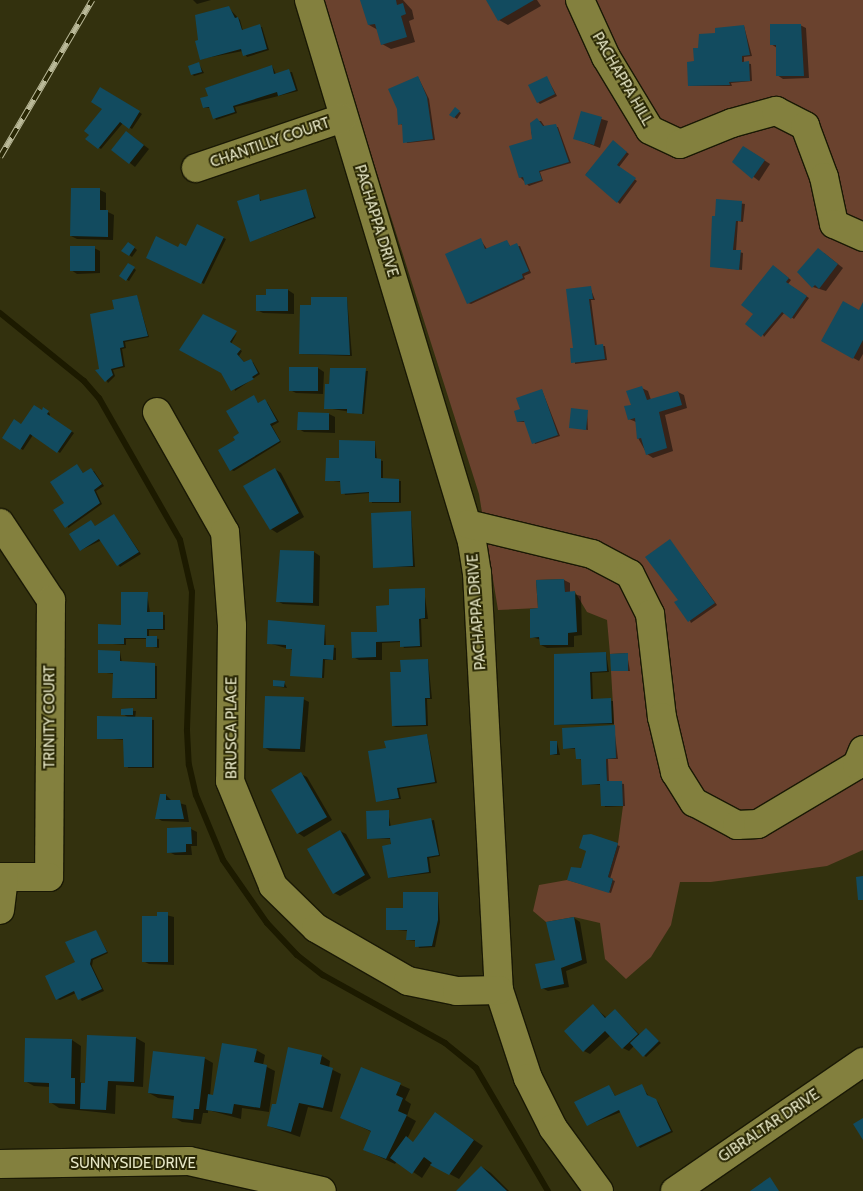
<!DOCTYPE html>
<html>
<head>
<meta charset="utf-8">
<style>
	body { margin:0 }
	#map { position:relative; width:863px; height:1191px; overflow:hidden; background:#33310e; font-family:Cabin,sans-serif }
	div>[style] { position:absolute }
	[style*='--x'] { left:calc(var(--x)*1px); top:calc(var(--y)*1px); width:calc(var(--w)*1px); rotate:calc(var(--a)*1deg) }
	.green>* { inset:0; background:#6a422e }
	.shadow>* { inset:0; background:#0007 }
	.stream>* { height:6px; margin:-3px; padding:0 3px; transform-origin:3px; border-radius:3px; background:#1c1a00 }
	.building>* { inset:0; background:#124b5f }
	.roads { filter:drop-shadow(1px 0 #1a1905) drop-shadow(-1px 0 #1a1905) drop-shadow(0 1px #1a1905) drop-shadow(0 -1px #1a1905) }
	.minor>* { height:28px; margin:-14px; padding:0 14px; transform-origin:14px; border-radius:14px; background:#83803e }
	.rail>* { height:5.5px; margin-top:-2.75px; transform-origin:0; background:repeating-linear-gradient(90deg,#292704 0 11px,#bab998 0 22px); box-sizing:border-box; border-block:1px solid #bab998 }
	span { translate:-50% -50%; white-space:nowrap; text-align:center; line-height:1.15; -webkit-text-stroke:4px #292704; paint-order:stroke }
	.street-label { font-size:15px; color:#e7e7c6 }
</style>
</head>
<body>
<div id="map">
	<div class="green">
		<i style="clip-path:polygon(322px 0,863px 0,863px 850px,827px 866px,711px 882px,680px 882px,671px 925px,651px 957px,626px 979px,605px 959px,600px 923px,574px 917px,546px 922px,533px 911px,539px 885px,567px 880px,609px 892px,613px 879px,608px 877px,618px 843px,623px 806px,607px 781px,606px 759px,616px 758px,611px 671px,628px 671px,628px 653px,610px 654px,607px 620px,587px 612px,575px 592px,565px 592px,564px 579px,536px 580px,538px 608px,498px 610px,479px 494px)"></i>
	</div>
	<div class="shadow">
		<i style="clip-path:polygon(193px 0,211px 0,197px 4px)"></i>
		<i style="clip-path:polygon(363px 0,403px 0,412px 10px,414px 19px,409px 21px,415px 42px,391px 49px,382px 44px,378px 30px,369px 25px)"></i>
		<i style="clip-path:polygon(487px 0,537px 0,541px 6px,508px 25px,499px 20px)"></i>
		<i style="clip-path:polygon(228px 7px,240px 20px,243px 31px,262px 27px,269px 50px,247px 57px,243px 51px,201px 59px,199px 41px)"></i>
		<i style="clip-path:polygon(800px 25px,806px 28px,809px 78px,783px 79px,777px 75px,777px 48px,771px 44px)"></i>
		<i style="clip-path:polygon(744px 26px,752px 56px,744px 57px,744px 63px,751px 64px,752px 81px,731px 83px,732px 86px,690px 86px,699px 49px,717px 34px)"></i>
		<i style="clip-path:polygon(199px 64px,204px 73px,194px 76px,192px 74px)"></i>
		<i style="clip-path:polygon(272px 66px,276px 74px,292px 72px,298px 91px,235px 107px,237px 113px,216px 120px,211px 108px,204px 108px,209px 97px,206px 88px)"></i>
		<i style="clip-path:polygon(418px 77px,429px 99px,435px 140px,407px 143px,403px 125px,400px 124px)"></i>
		<i style="clip-path:polygon(547px 78px,557px 96px,540px 104px,538px 102px)"></i>
		<i style="clip-path:polygon(101px 88px,142px 114px,132px 129px,123px 123px,101px 149px,87px 139px,104px 108px)"></i>
		<i style="clip-path:polygon(455px 109px,461px 113px,457px 119px,451px 115px)"></i>
		<i style="clip-path:polygon(582px 113px,608px 121px,600px 148px,574px 138px)"></i>
		<i style="clip-path:polygon(534px 121px,541px 121px,545px 127px,558px 127px,571px 163px,540px 172px,543px 181px,529px 186px,520px 177px,533px 140px,531px 131px)"></i>
		<i style="clip-path:polygon(132px 136px,149px 149px,135px 167px,130px 163px)"></i>
		<i style="clip-path:polygon(615px 143px,629px 154px,619px 167px,637px 181px,620px 204px,586px 174px)"></i>
		<i style="clip-path:polygon(750px 151px,770px 164px,759px 181px,734px 162px)"></i>
		<i style="clip-path:polygon(100px 190px,106px 193px,106px 211px,114px 215px,113px 240px,77px 239px,71px 236px)"></i>
		<i style="clip-path:polygon(305px 191px,316px 218px,251px 241px,258px 196px,262px 202px)"></i>
		<i style="clip-path:polygon(718px 200px,745px 204px,743px 222px,738px 221px,736px 251px,743px 253px,742px 270px,711px 266px)"></i>
		<i style="clip-path:polygon(197px 226px,226px 239px,204px 284px,148px 257px,187px 248px)"></i>
		<i style="clip-path:polygon(480px 239px,487px 249px,506px 241px,511px 247px,520px 246px,531px 273px,524px 276px,525px 279px,471px 304px,468px 303px)"></i>
		<i style="clip-path:polygon(131px 245px,137px 250px,132px 257px,129px 255px)"></i>
		<i style="clip-path:polygon(94px 248px,100px 251px,100px 273px,77px 274px,71px 270px)"></i>
		<i style="clip-path:polygon(824px 253px,843px 268px,826px 291px,813px 287px,799px 272px)"></i>
		<i style="clip-path:polygon(128px 264px,136px 270px,129px 281px,121px 276px)"></i>
		<i style="clip-path:polygon(776px 268px,791px 280px,788px 284px,809px 298px,794px 319px,785px 312px,764px 337px,754px 314px)"></i>
		<i style="clip-path:polygon(590px 287px,595px 300px,591px 300px,597px 346px,605px 346px,607px 360px,575px 364px,574px 349px)"></i>
		<i style="clip-path:polygon(268px 290px,288px 290px,294px 294px,294px 314px,263px 313px,257px 310px,267px 296px)"></i>
		<i style="clip-path:polygon(137px 297px,149px 337px,125px 342px,126px 348px,122px 349px,125px 367px,113px 370px,115px 376px,108px 383px,100px 370px,115px 310px)"></i>
		<i style="clip-path:polygon(347px 298px,352px 356px,300px 354px,312px 306px)"></i>
		<i style="clip-path:polygon(863px 305px,863px 354px,859px 361px,822px 341px,859px 312px)"></i>
		<i style="clip-path:polygon(237px 333px,231px 344px,242px 351px,239px 356px,245px 363px,253px 362px,260px 374px,235px 391px,225px 346px)"></i>
		<i style="clip-path:polygon(318px 368px,324px 372px,323px 394px,296px 393px,290px 390px)"></i>
		<i style="clip-path:polygon(331px 369px,368px 371px,364px 414px,326px 408px)"></i>
		<i style="clip-path:polygon(642px 388px,648px 391px,651px 400px,678px 392px,684px 395px,687px 408px,665px 415px,673px 451px,653px 458px,647px 454px,638px 438px,636px 422px,629px 419px)"></i>
		<i style="clip-path:polygon(542px 390px,560px 436px,535px 444px,525px 422px,518px 422px,521px 410px)"></i>
		<i style="clip-path:polygon(254px 397px,259px 404px,267px 402px,279px 422px,272px 426px,281px 442px,234px 471px,231px 470px,237px 441px)"></i>
		<i style="clip-path:polygon(46px 410px,50px 414px,49px 417px,74px 433px,60px 453px,33px 435px,23px 450px,3px 437px)"></i>
		<i style="clip-path:polygon(587px 411px,588px 430px,570px 427px)"></i>
		<i style="clip-path:polygon(299px 413px,329px 414px,335px 417px,335px 433px,304px 432px,299px 429px)"></i>
		<i style="clip-path:polygon(375px 442px,377px 460px,383px 461px,383px 480px,401px 481px,401px 503px,372px 503px,370px 493px,345px 495px,341px 482px,326px 480px,340px 459px)"></i>
		<i style="clip-path:polygon(77px 465px,84px 474px,94px 471px,104px 486px,96px 491px,102px 504px,68px 528px,65px 504px)"></i>
		<i style="clip-path:polygon(275px 469px,281px 473px,304px 517px,277px 533px,271px 529px)"></i>
		<i style="clip-path:polygon(411px 512px,415px 567px,374px 567px)"></i>
		<i style="clip-path:polygon(114px 515px,141px 554px,120px 567px,102px 540px,81px 550px,91px 522px,96px 527px)"></i>
		<i style="clip-path:polygon(670px 541px,717px 605px,691px 623px,680px 600px)"></i>
		<i style="clip-path:polygon(314px 552px,320px 556px,319px 606px,283px 604px,277px 601px)"></i>
		<i style="clip-path:polygon(564px 580px,570px 583px,570px 593px,581px 596px,582px 635px,574px 636px,574px 647px,547px 648px,541px 645px,541px 640px,532px 637px,539px 609px,538px 581px)"></i>
		<i style="clip-path:polygon(424px 589px,428px 619px,421px 619px,422px 647px,404px 648px,401px 642px,382px 643px,382px 660px,359px 660px,353px 657px,378px 635px,390px 607px)"></i>
		<i style="clip-path:polygon(147px 593px,150px 613px,165px 615px,165px 630px,149px 630px,149px 637px,159px 639px,159px 648px,147px 646px,147px 639px,126px 639px,126px 645px,99px 643px,122px 626px)"></i>
		<i style="clip-path:polygon(325px 626px,326px 646px,336px 648px,336px 660px,325px 660px,324px 678px,292px 675px,293px 650px,268px 643px)"></i>
		<i style="clip-path:polygon(120px 652px,122px 663px,157px 666px,157px 699px,114px 698px,114px 674px,99px 672px)"></i>
		<i style="clip-path:polygon(606px 653px,609px 672px,592px 673px,593px 700px,613px 701px,614px 724px,556px 725px,555px 655px)"></i>
		<i style="clip-path:polygon(627px 654px,630px 671px,612px 671px)"></i>
		<i style="clip-path:polygon(428px 660px,432px 699px,427px 699px,428px 726px,396px 727px,393px 726px,402px 673px)"></i>
		<i style="clip-path:polygon(284px 682px,287px 688px,274px 686px)"></i>
		<i style="clip-path:polygon(303px 699px,309px 702px,305px 752px,270px 751px,264px 747px)"></i>
		<i style="clip-path:polygon(123px 710px,136px 711px,135px 718px,154px 720px,154px 768px,128px 768px,125px 740px,99px 738px,129px 718px,123px 714px)"></i>
		<i style="clip-path:polygon(614px 727px,618px 759px,608px 759px,609px 782px,624px 784px,625px 806px,605px 807px,601px 785px,583px 784px,582px 760px,577px 758px,576px 749px,564px 748px)"></i>
		<i style="clip-path:polygon(427px 735px,437px 783px,399px 789px,401px 799px,378px 801px,387px 749px)"></i>
		<i style="clip-path:polygon(557px 742px,560px 755px,554px 755px,551px 754px)"></i>
		<i style="clip-path:polygon(301px 774px,307px 777px,332px 820px,304px 837px,298px 833px)"></i>
		<i style="clip-path:polygon(166px 795px,172px 801px,186px 805px,189px 822px,162px 821px,157px 818px)"></i>
		<i style="clip-path:polygon(388px 812px,391px 827px,434px 820px,440px 856px,429px 858px,431px 873px,389px 878px,391px 839px,368px 838px)"></i>
		<i style="clip-path:polygon(191px 829px,197px 832px,197px 846px,191px 846px,192px 855px,175px 855px,169px 852px)"></i>
		<i style="clip-path:polygon(340px 831px,346px 834px,371px 878px,340px 896px,334px 893px)"></i>
		<i style="clip-path:polygon(584px 836px,620px 846px,610px 879px,615px 881px,611px 893px,571px 880px,582px 869px,588px 851px)"></i>
		<i style="clip-path:polygon(438px 893px,440px 922px,435px 947px,419px 948px,416px 941px,408px 940px,408px 931px,387px 929px,404px 909px)"></i>
		<i style="clip-path:polygon(158px 913px,174px 917px,174px 965px,149px 964px,143px 961px)"></i>
		<i style="clip-path:polygon(574px 918px,580px 922px,587px 963px,566px 971px,569px 987px,548px 991px,542px 988px)"></i>
		<i style="clip-path:polygon(96px 931px,108px 953px,93px 960px,92px 966px,104px 991px,82px 1001px,76px 993px,60px 1000px,57px 999px,76px 962px)"></i>
		<i style="clip-path:polygon(593px 1006px,607px 1018px,615px 1011px,640px 1035px,646px 1029px,661px 1043px,646px 1057px,634px 1046px,629px 1051px,623px 1048px,611px 1035px,590px 1054px,584px 1051px)"></i>
		<i style="clip-path:polygon(136px 1038px,145px 1043px,143px 1087px,116px 1085px,115px 1114px,59px 1108px,50px 1102px,50px 1087px,34px 1086px,25px 1081px,72px 1040px,81px 1046px,80px 1082px,86px 1085px)"></i>
		<i style="clip-path:polygon(256px 1050px,265px 1055px,263px 1065px,275px 1071px,269px 1112px,242px 1108px,241px 1119px,208px 1110px,208px 1113px,203px 1113px,201px 1124px,182px 1122px,173px 1117px,175px 1100px,158px 1098px,149px 1093px,204px 1058px,213px 1063px,210px 1096px,214px 1097px)"></i>
		<i style="clip-path:polygon(322px 1056px,330px 1061px,329px 1068px,341px 1074px,332px 1112px,308px 1107px,300px 1137px,268px 1126px)"></i>
		<i style="clip-path:polygon(362px 1068px,410px 1089px,405px 1100px,411px 1104px,407px 1116px,416px 1121px,407px 1139px,414px 1143px,436px 1114px,483px 1146px,459px 1179px,431px 1164px,422px 1178px,397px 1161px,395px 1164px,365px 1150px,372px 1132px,342px 1118px)"></i>
		<i style="clip-path:polygon(641px 1085px,650px 1098px,658px 1102px,673px 1132px,640px 1148px,621px 1112px,588px 1125px,609px 1086px,616px 1097px)"></i>
		<i style="clip-path:polygon(482px 1167px,491px 1173px,509px 1191px,458px 1191px)"></i>
	</div>
	<div class="stream">
		<i style="--x:0;--y:313;--w:108;--a:39"></i>
		<i style="--x:84;--y:381;--w:23;--a:49"></i>
		<i style="--x:99;--y:398;--w:163;--a:60.3"></i>
		<i style="--x:180;--y:540;--w:53;--a:77"></i>
		<i style="--x:192;--y:592;--w:139;--a:92.1"></i>
		<i style="--x:187;--y:731;--w:34;--a:87"></i>
		<i style="--x:189;--y:765;--w:31;--a:77"></i>
		<i style="--x:196;--y:795;--w:70;--a:67.4"></i>
		<i style="--x:223;--y:860;--w:77;--a:55.1"></i>
		<i style="--x:267;--y:923;--w:44;--a:46.8"></i>
		<i style="--x:297;--y:955;--w:33;--a:38"></i>
		<i style="--x:323;--y:975;--w:140;--a:29.1"></i>
		<i style="--x:445;--y:1043;--w:40;--a:39"></i>
		<i style="--x:476;--y:1068;--w:143;--a:59.7"></i>
	</div>
	<div class="building">
		<i style="clip-path:polygon(360px 0,396px 0,397px 5px,403px 3px,406px 14px,401px 16px,407px 37px,381px 45px,375px 24px,368px 25px)"></i>
		<i style="clip-path:polygon(486px 0,534px 0,498px 21px)"></i>
		<i style="clip-path:polygon(229px 6px,235px 18px,238px 17px,242px 30px,260px 24px,267px 49px,243px 56px,241px 49px,200px 60px,195px 41px,198px 40px,195px 15px)"></i>
		<i style="clip-path:polygon(770px 24px,801px 24px,804px 76px,776px 76px,776px 45px,770px 45px)"></i>
		<i style="clip-path:polygon(744px 25px,750px 55px,742px 56px,742px 62px,749px 61px,750px 81px,729px 82px,730px 85px,688px 86px,687px 62px,694px 61px,693px 48px,698px 48px,699px 34px,715px 33px,715px 28px)"></i>
		<i style="clip-path:polygon(199px 62px,202px 72px,191px 75px,188px 66px)"></i>
		<i style="clip-path:polygon(272px 65px,274px 74px,289px 69px,296px 90px,278px 96px,277px 92px,233px 106px,235px 112px,213px 119px,209px 107px,203px 108px,200px 98px,208px 96px,205px 88px)"></i>
		<i style="clip-path:polygon(418px 76px,427px 97px,433px 139px,403px 143px,402px 124px,398px 125px,397px 109px,388px 89px)"></i>
		<i style="clip-path:polygon(547px 76px,555px 94px,537px 103px,528px 85px)"></i>
		<i style="clip-path:polygon(100px 87px,140px 111px,129px 129px,120px 122px,98px 149px,85px 139px,89px 135px,84px 131px,102px 109px,91px 102px)"></i>
		<i style="clip-path:polygon(455px 107px,460px 111px,454px 118px,449px 115px)"></i>
		<i style="clip-path:polygon(581px 111px,602px 117px,594px 145px,573px 139px)"></i>
		<i style="clip-path:polygon(537px 118px,543px 126px,556px 124px,569px 162px,539px 171px,542px 180px,525px 185px,523px 177px,519px 178px,509px 146px,532px 139px,530px 123px)"></i>
		<i style="clip-path:polygon(126px 131px,144px 145px,129px 164px,111px 150px)"></i>
		<i style="clip-path:polygon(613px 140px,627px 152px,617px 165px,636px 178px,617px 203px,585px 175px)"></i>
		<i style="clip-path:polygon(743px 146px,765px 160px,752px 179px,732px 162px)"></i>
		<i style="clip-path:polygon(71px 188px,100px 188px,100px 210px,108px 210px,108px 237px,70px 236px)"></i>
		<i style="clip-path:polygon(306px 189px,314px 217px,250px 242px,237px 201px,259px 194px,260px 201px)"></i>
		<i style="clip-path:polygon(716px 199px,742px 201px,741px 221px,736px 221px,733px 250px,741px 250px,739px 270px,710px 267px,712px 216px,715px 216px)"></i>
		<i style="clip-path:polygon(197px 224px,224px 237px,201px 284px,146px 258px,156px 236px,178px 247px,180px 243px,186px 246px)"></i>
		<i style="clip-path:polygon(481px 238px,485px 249px,507px 240px,510px 246px,517px 243px,529px 271px,522px 274px,523px 278px,467px 304px,445px 254px)"></i>
		<i style="clip-path:polygon(128px 242px,135px 247px,129px 256px,121px 251px)"></i>
		<i style="clip-path:polygon(70px 246px,95px 246px,95px 271px,70px 271px)"></i>
		<i style="clip-path:polygon(818px 248px,838px 264px,819px 289px,815px 285px,812px 288px,797px 272px)"></i>
		<i style="clip-path:polygon(128px 263px,135px 267px,126px 281px,119px 276px)"></i>
		<i style="clip-path:polygon(773px 265px,789px 278px,786px 282px,807px 296px,791px 319px,782px 312px,761px 337px,745px 324px,753px 314px,741px 305px)"></i>
		<i style="clip-path:polygon(591px 286px,593px 299px,589px 299px,595px 345px,603px 344px,605px 359px,571px 363px,570px 348px,573px 348px,566px 289px)"></i>
		<i style="clip-path:polygon(266px 289px,288px 289px,288px 311px,256px 311px,256px 295px,266px 295px)"></i>
		<i style="clip-path:polygon(137px 295px,148px 336px,123px 341px,124px 347px,120px 348px,123px 366px,111px 369px,113px 375px,105px 382px,95px 370px,99px 369px,90px 314px,114px 309px,112px 300px)"></i>
		<i style="clip-path:polygon(311px 297px,347px 297px,350px 355px,299px 354px,300px 305px,311px 305px)"></i>
		<i style="clip-path:polygon(843px 301px,859px 310px,863px 302px,863px 340px,853px 359px,821px 341px)"></i>
		<i style="clip-path:polygon(203px 314px,237px 331px,230px 342px,241px 349px,237px 354px,244px 362px,251px 359px,258px 373px,252px 377px,254px 379px,231px 391px,221px 373px,179px 350px)"></i>
		<i style="clip-path:polygon(289px 367px,318px 367px,318px 391px,289px 391px)"></i>
		<i style="clip-path:polygon(330px 368px,366px 368px,362px 414px,347px 413px,347px 409px,324px 409px,325px 384px,329px 384px)"></i>
		<i style="clip-path:polygon(642px 386px,647px 400px,678px 391px,682px 405px,659px 412px,667px 448px,646px 455px,641px 438px,637px 439px,635px 418px,628px 420px,624px 406px,631px 405px,626px 391px)"></i>
		<i style="clip-path:polygon(542px 389px,558px 435px,532px 444px,524px 421px,517px 422px,514px 411px,520px 409px,516px 398px)"></i>
		<i style="clip-path:polygon(254px 395px,258px 403px,265px 399px,277px 421px,270px 424px,280px 441px,230px 471px,218px 450px,235px 440px,233px 437px,239px 433px,226px 411px)"></i>
		<i style="clip-path:polygon(34px 405px,42px 410px,43px 407px,49px 411px,47px 414px,72px 431px,57px 453px,30px 434px,20px 450px,2px 438px,14px 419px,21px 424px)"></i>
		<i style="clip-path:polygon(571px 408px,588px 410px,586px 430px,569px 428px)"></i>
		<i style="clip-path:polygon(298px 412px,329px 413px,329px 430px,297px 430px)"></i>
		<i style="clip-path:polygon(339px 440px,375px 441px,375px 458px,381px 459px,381px 478px,399px 479px,399px 502px,369px 502px,369px 492px,341px 494px,340px 481px,325px 481px,326px 458px,339px 458px)"></i>
		<i style="clip-path:polygon(77px 464px,83px 473px,91px 468px,102px 484px,94px 490px,100px 503px,65px 528px,53px 510px,64px 503px,50px 482px)"></i>
		<i style="clip-path:polygon(275px 468px,299px 513px,270px 530px,243px 486px)"></i>
		<i style="clip-path:polygon(411px 511px,413px 566px,373px 568px,371px 513px)"></i>
		<i style="clip-path:polygon(114px 514px,139px 552px,117px 566px,99px 539px,80px 551px,69px 534px,91px 520px,95px 526px)"></i>
		<i style="clip-path:polygon(670px 539px,715px 603px,688px 622px,674px 602px,678px 600px,645px 557px)"></i>
		<i style="clip-path:polygon(280px 550px,314px 551px,313px 603px,276px 602px)"></i>
		<i style="clip-path:polygon(564px 579px,565px 592px,575px 591px,577px 632px,568px 633px,568px 645px,540px 645px,539px 637px,530px 638px,530px 609px,538px 608px,536px 580px)"></i>
		<i style="clip-path:polygon(425px 588px,425px 618px,419px 619px,420px 646px,400px 647px,400px 641px,376px 642px,376px 657px,352px 658px,351px 632px,377px 632px,376px 606px,389px 605px,389px 589px)"></i>
		<i style="clip-path:polygon(121px 592px,148px 592px,147px 612px,163px 612px,163px 629px,147px 629px,147px 636px,157px 636px,157px 647px,146px 647px,146px 638px,124px 638px,124px 644px,98px 644px,98px 624px,121px 625px)"></i>
		<i style="clip-path:polygon(268px 620px,325px 625px,324px 645px,334px 645px,333px 660px,323px 659px,322px 678px,290px 676px,292px 649px,286px 649px,286px 645px,267px 644px)"></i>
		<i style="clip-path:polygon(98px 650px,120px 651px,120px 661px,155px 663px,155px 698px,112px 698px,113px 673px,98px 673px)"></i>
		<i style="clip-path:polygon(606px 652px,607px 671px,590px 672px,591px 699px,611px 698px,612px 723px,554px 725px,554px 654px)"></i>
		<i style="clip-path:polygon(628px 653px,628px 671px,611px 671px,610px 654px)"></i>
		<i style="clip-path:polygon(428px 659px,430px 698px,425px 698px,426px 725px,392px 726px,390px 672px,401px 672px,400px 660px)"></i>
		<i style="clip-path:polygon(273px 680px,285px 681px,284px 687px,273px 686px)"></i>
		<i style="clip-path:polygon(265px 696px,304px 697px,300px 749px,263px 748px)"></i>
		<i style="clip-path:polygon(133px 708px,133px 715px,121px 715px,121px 709px)"></i>
		<i style="clip-path:polygon(97px 716px,152px 717px,152px 767px,124px 767px,123px 739px,97px 739px)"></i>
		<i style="clip-path:polygon(615px 725px,616px 758px,606px 759px,607px 781px,622px 781px,623px 806px,601px 806px,600px 784px,582px 785px,581px 759px,576px 759px,575px 748px,563px 749px,562px 728px)"></i>
		<i style="clip-path:polygon(427px 734px,435px 782px,397px 788px,399px 798px,376px 802px,368px 751px,386px 748px,384px 741px)"></i>
		<i style="clip-path:polygon(550px 741px,557px 741px,557px 754px,550px 755px)"></i>
		<i style="clip-path:polygon(301px 772px,327px 817px,297px 834px,271px 790px)"></i>
		<i style="clip-path:polygon(160px 794px,166px 794px,166px 800px,180px 800px,184px 819px,155px 819px)"></i>
		<i style="clip-path:polygon(389px 810px,389px 826px,431px 818px,439px 855px,427px 857px,429px 872px,388px 878px,382px 846px,391px 844px,390px 838px,367px 839px,366px 811px)"></i>
		<i style="clip-path:polygon(191px 827px,192px 844px,186px 844px,186px 852px,167px 853px,167px 828px)"></i>
		<i style="clip-path:polygon(340px 830px,365px 875px,333px 894px,307px 849px)"></i>
		<i style="clip-path:polygon(591px 834px,618px 843px,608px 877px,613px 879px,609px 893px,567px 880px,571px 867px,581px 868px,586px 851px,579px 848px,583px 835px)"></i>
		<i style="clip-path:polygon(863px 876px,863px 900px,858px 900px,856px 877px)"></i>
		<i style="clip-path:polygon(403px 892px,438px 892px,438px 920px,432px 946px,415px 947px,415px 940px,406px 940px,407px 930px,386px 930px,386px 908px,403px 908px)"></i>
		<i style="clip-path:polygon(157px 912px,168px 912px,168px 962px,142px 962px,142px 916px,157px 916px)"></i>
		<i style="clip-path:polygon(574px 917px,582px 960px,561px 968px,564px 984px,541px 989px,535px 964px,555px 960px,546px 922px)"></i>
		<i style="clip-path:polygon(96px 930px,107px 952px,91px 959px,90px 964px,102px 989px,78px 1000px,74px 991px,56px 1000px,45px 976px,75px 962px,65px 942px)"></i>
		<i style="clip-path:polygon(593px 1004px,605px 1018px,615px 1009px,638px 1034px,622px 1049px,605px 1031px,583px 1052px,564px 1031px)"></i>
		<i style="clip-path:polygon(646px 1028px,659px 1041px,643px 1057px,630px 1043px)"></i>
		<i style="clip-path:polygon(87px 1035px,136px 1037px,134px 1082px,108px 1081px,106px 1110px,80px 1109px,81px 1083px,85px 1083px)"></i>
		<i style="clip-path:polygon(25px 1038px,72px 1039px,71px 1078px,75px 1078px,75px 1104px,49px 1103px,49px 1083px,24px 1082px)"></i>
		<i style="clip-path:polygon(222px 1043px,257px 1049px,254px 1062px,267px 1065px,260px 1108px,234px 1104px,232px 1114px,206px 1110px,208px 1094px,213px 1095px)"></i>
		<i style="clip-path:polygon(288px 1047px,322px 1055px,320px 1064px,333px 1068px,323px 1108px,299px 1103px,291px 1132px,267px 1126px,272px 1104px,276px 1104px)"></i>
		<i style="clip-path:polygon(153px 1051px,205px 1057px,199px 1109px,194px 1109px,193px 1120px,172px 1118px,174px 1096px,148px 1093px)"></i>
		<i style="clip-path:polygon(361px 1067px,401px 1083px,396px 1095px,403px 1098px,398px 1111px,407px 1115px,386px 1159px,363px 1150px,371px 1131px,340px 1118px)"></i>
		<i style="clip-path:polygon(642px 1084px,647px 1095px,656px 1099px,671px 1131px,637px 1147px,619px 1110px,587px 1126px,574px 1102px,609px 1085px,615px 1096px)"></i>
		<i style="clip-path:polygon(435px 1112px,474px 1140px,449px 1175px,430px 1165px,432px 1163px,424px 1157px,412px 1174px,390px 1158px,406px 1136px,413px 1142px)"></i>
		<i style="clip-path:polygon(863px 1118px,863px 1140px,853px 1124px)"></i>
		<i style="clip-path:polygon(481px 1166px,507px 1191px,456px 1191px)"></i>
		<i style="clip-path:polygon(770px 1177px,779px 1191px,750px 1191px)"></i>
	</div>
	<div class="roads">
		<div class="minor">
			<i style="--x:309;--y:0;--w:566;--a:73.26"></i>
			<i style="--x:472;--y:542;--w:31;--a:81"></i>
			<i style="--x:477;--y:573;--w:418;--a:87"></i>
			<i style="--x:499;--y:990;--w:93;--a:71.8"></i>
			<i style="--x:528;--y:1078;--w:56;--a:63.4"></i>
			<i style="--x:553;--y:1128;--w:78;--a:53.9"></i>
			<i style="--x:580;--y:0;--w:63;--a:65.5"></i>
			<i style="--x:606;--y:57;--w:85;--a:58.9"></i>
			<i style="--x:650;--y:130;--w:33;--a:25"></i>
			<i style="--x:680;--y:144;--w:56;--a:-22"></i>
			<i style="--x:732;--y:123;--w:46;--a:-15.3"></i>
			<i style="--x:776;--y:111;--w:33;--a:27"></i>
			<i style="--x:805;--y:126;--w:54;--a:69.6"></i>
			<i style="--x:824;--y:177;--w:48;--a:78"></i>
			<i style="--x:834;--y:224;--w:32;--a:24"></i>
			<i style="--x:196;--y:168;--w:155;--a:-18.8"></i>
			<i style="--x:157;--y:412;--w:138;--a:60.5"></i>
			<i style="--x:225;--y:532;--w:94;--a:85.7"></i>
			<i style="--x:232;--y:626;--w:155;--a:90.7"></i>
			<i style="--x:230;--y:781;--w:113;--a:67.7"></i>
			<i style="--x:273;--y:886;--w:60;--a:44.3"></i>
			<i style="--x:316;--y:928;--w:106;--a:29.9"></i>
			<i style="--x:408;--y:981;--w:50;--a:11.5"></i>
			<i style="--x:457;--y:991;--w:42;--a:-1.4"></i>
			<i style="--x:0;--y:523;--w:92;--a:56.5"></i>
			<i style="--x:51;--y:600;--w:277;--a:90.4"></i>
			<i style="--x:49;--y:877;--w:49;--a:180"></i>
			<i style="--x:468;--y:524;--w:128;--a:13.6"></i>
			<i style="--x:592;--y:554;--w:43;--a:27.8"></i>
			<i style="--x:630;--y:574;--w:45;--a:63.4"></i>
			<i style="--x:650;--y:614;--w:104;--a:83.4"></i>
			<i style="--x:662;--y:717;--w:57;--a:76.7"></i>
			<i style="--x:675;--y:772;--w:36;--a:58"></i>
			<i style="--x:694;--y:802;--w:49;--a:28.1"></i>
			<i style="--x:737;--y:825;--w:21;--a:-3"></i>
			<i style="--x:758;--y:824;--w:115;--a:-30.8"></i>
			<i style="--x:857;--y:765;--w:16;--a:-68"></i>
			<i style="--x:0;--y:910;--w:33;--a:-83"></i>
			<i style="--x:0;--y:1164;--w:189;--a:-0.9"></i>
			<i style="--x:189;--y:1161;--w:136;--a:12.7"></i>
			<i style="--x:675;--y:1191;--w:228;--a:-34.5"></i>
		</div>
	</div>
	<div class="rail">
		<i style="--x:0;--y:157;--w:182;--a:-59.6"></i>
	</div>
	<div class="street-label">
		<span style="left:622px;top:79px;rotate:60deg">PACHAPPA HILL</span>
		<span style="left:270px;top:143px;rotate:-19deg">CHANTILLY COURT</span>
		<span style="left:376px;top:221px;rotate:73deg">PACHAPPA DRIVE</span>
		<span style="left:477px;top:612px;rotate:-94deg">PACHAPPA DRIVE</span>
		<span style="left:50px;top:717px;rotate:-90deg">TRINITY COURT</span>
		<span style="left:232px;top:728px;rotate:-90deg">BRUSCA PLACE</span>
		<span style="left:769px;top:1126px;rotate:-34deg">GIBRALTAR DRIVE</span>
		<span style="left:133px;top:1164px">SUNNYSIDE DRIVE</span>
	</div>
</div>
</body>
</html>
